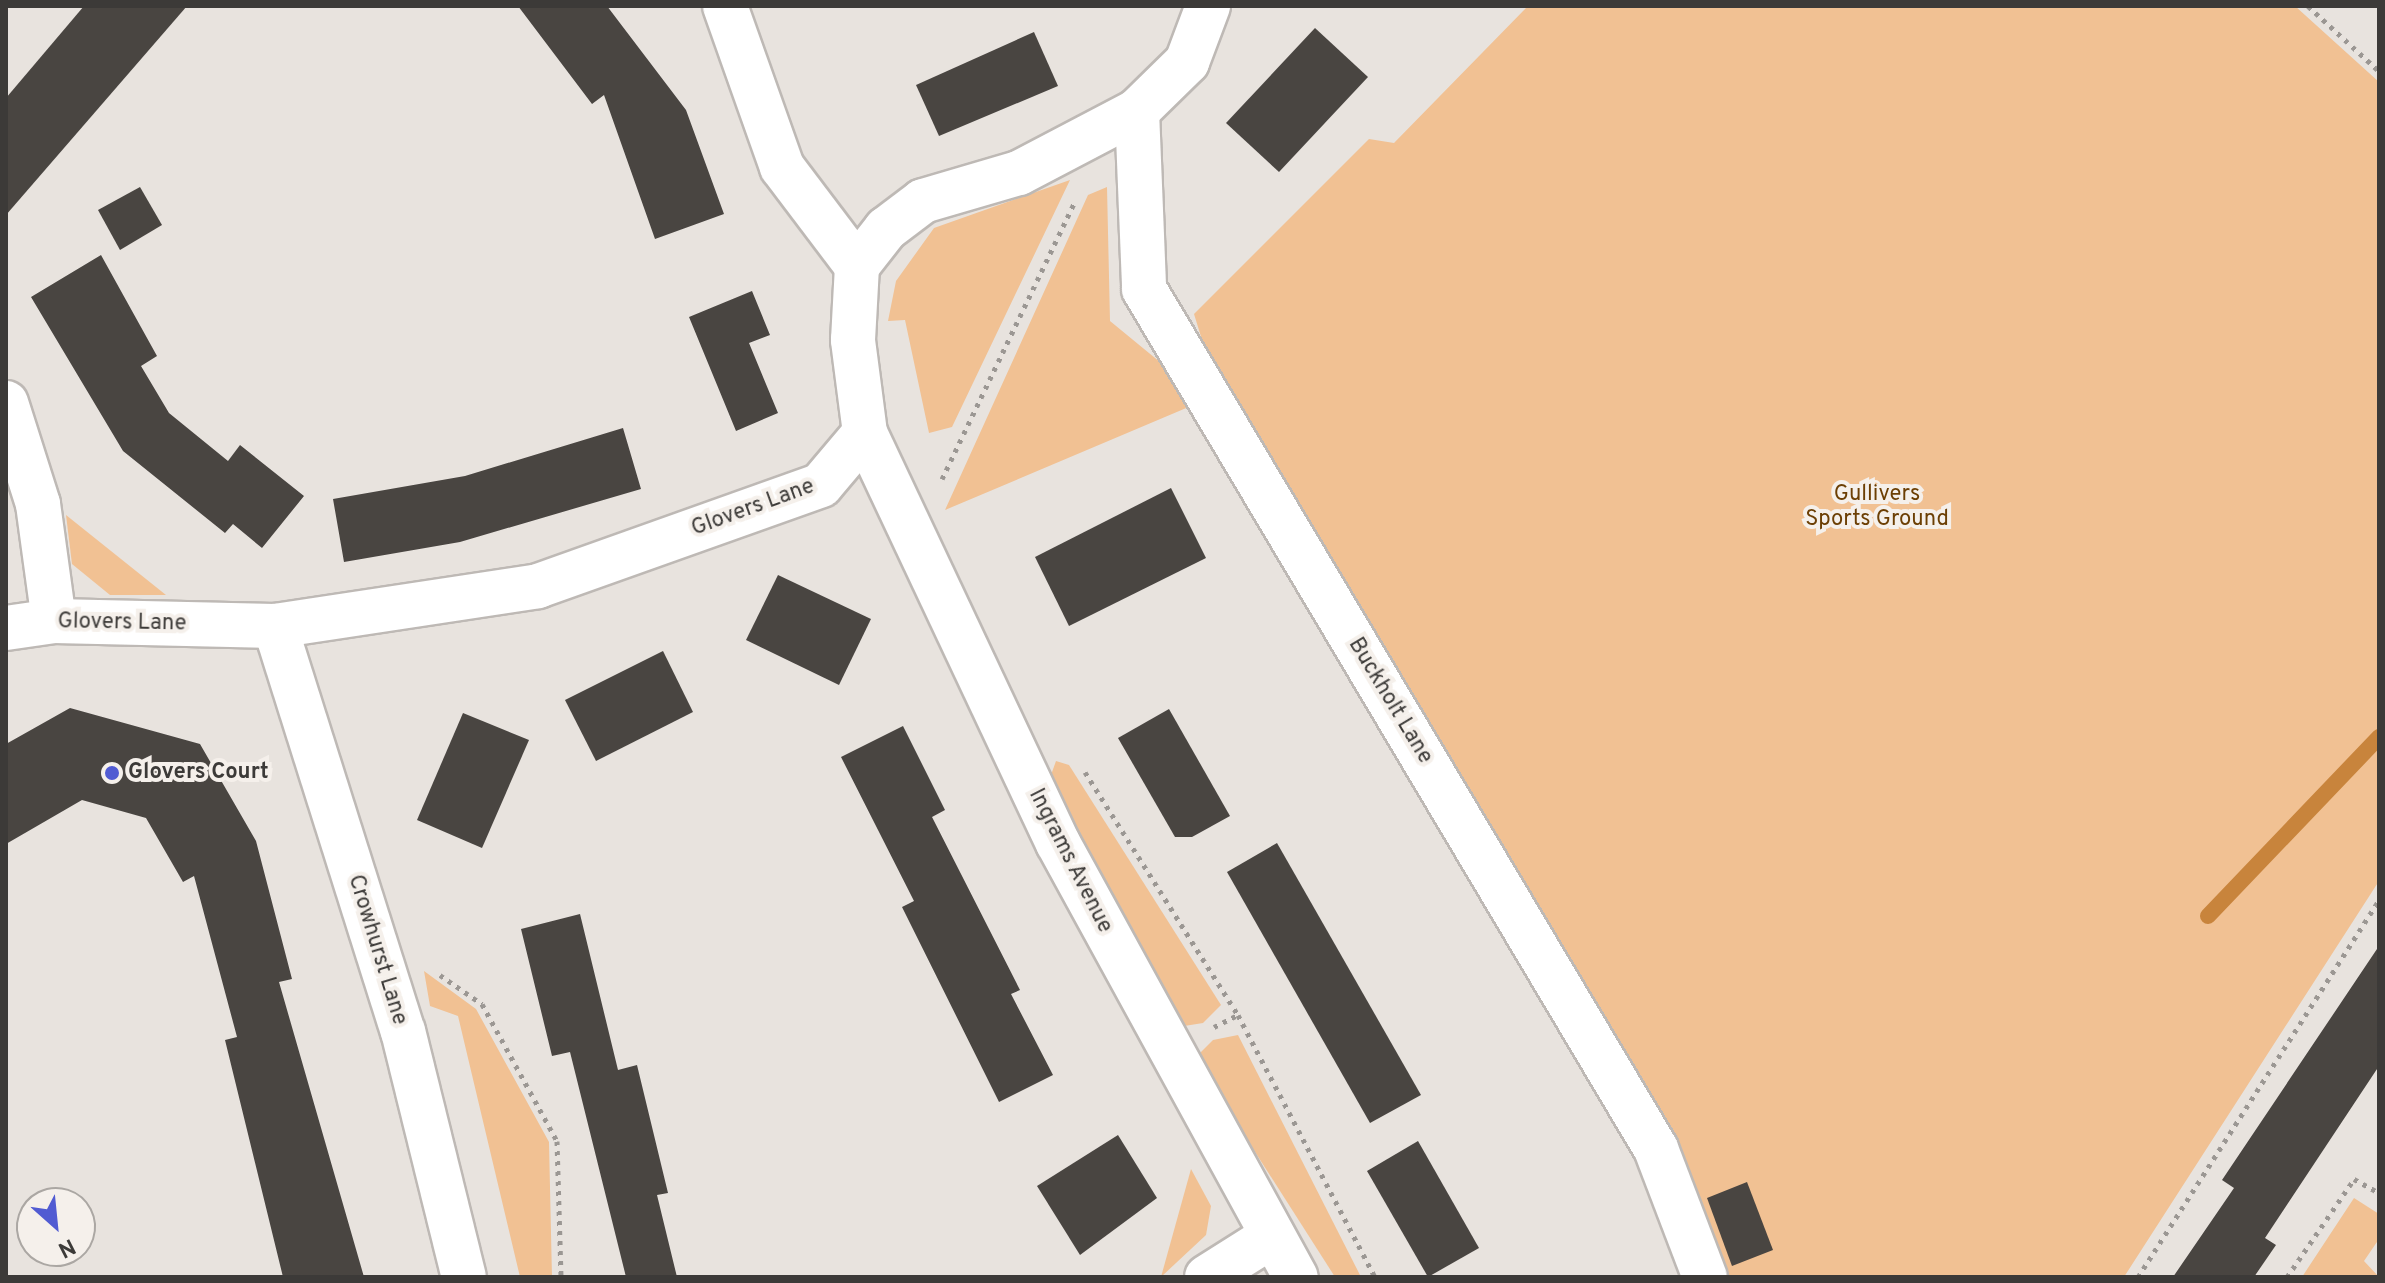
<!DOCTYPE html>
<html>
<head>
<meta charset="utf-8">
<style>
	body { margin:0 }
	#map { position:relative; width:2385px; height:1283px; overflow:hidden; background:#e8e3de; font-family:Overpass,sans-serif }
	div>[style] { position:absolute }
	[style*='--x'] { left:calc(var(--x)*1px); top:calc(var(--y)*1px); width:calc(var(--w)*1px); rotate:calc(var(--a)*1deg) }
	.green>* { inset:0; background:#f1c193 }
	.stream>* { height:16px; margin:-8px; padding:0 8px; transform-origin:8px; border-radius:8px; background:#c8843c }
	.building>* { inset:0; background:#494541 }
	.path>* { height:5px; margin-top:-2.5px; transform-origin:0; background:repeating-linear-gradient(90deg,#9b9793 0 4px,transparent 0 10px) }
	.roads { filter:drop-shadow(2px 0 #beb9b5) drop-shadow(-2px 0 #beb9b5) drop-shadow(0 2px #beb9b5) drop-shadow(0 -2px #beb9b5) }
	.street>* { height:44px; margin:-22px; padding:0 22px; transform-origin:22px; border-radius:22px; background:#fff }
	.dots>* { width:22px; height:22px; translate:-50% -50%; box-sizing:border-box; border:4px solid #f5f0eb; border-radius:50% }
	span { translate:-50% -50%; white-space:nowrap; text-align:center; line-height:1.15; -webkit-text-stroke:8px #f5f0eb; paint-order:stroke }
	.park-label { font-size:22px; color:#6c3f04 }
	.street-label { font-size:22px; color:#3c3a38 }
	.poi-label { font-size:22px; color:#3c3a38; font-weight:700 }
	.left { translate:0 -50%; text-align:left }
	.frame { position:absolute; inset:0; border:8px solid #3c3a38; pointer-events:none }
	.north { position:absolute; left:16px; top:1187px; width:80px; height:80px; box-sizing:border-box; background:#f5f0eb; border:2px solid #aba7a3; border-radius:50%; rotate:153deg; font-size:22px; font-weight:700; line-height:32px; text-align:center; color:#3c3a38 }
	.north::after { content:''; display:block; margin:auto; width:28px; height:36px; background:#515bd2; clip-path:polygon(50% 0,100% 100%,50% 72%,0 100%) }
</style>
</head>
<body>
<div id="map">
	<div class="green">
		<i style="clip-path:polygon(1528px 6px,2295px 6px,2379px 82px,2379px 881px,2124px 1277px,1722px 1277px,1211px 369px,1194px 314px,1369px 139px,1394px 143px)"></i>
		<i style="clip-path:polygon(1070px 180px,952px 427px,929px 433px,905px 320px,888px 321px,896px 281px,934px 228px)"></i>
		<i style="clip-path:polygon(1107px 187px,1110px 321px,1166px 367px,1191px 406px,945px 510px,1088px 195px)"></i>
		<i style="clip-path:polygon(66px 515px,166px 595px,110px 595px,72px 564px)"></i>
		<i style="clip-path:polygon(1056px 761px,1069px 765px,1221px 1005px,1203px 1023px,1178px 1027px,1051px 775px)"></i>
		<i style="clip-path:polygon(424px 971px,476px 1009px,549px 1142px,552px 1277px,520px 1277px,458px 1016px,430px 1006px)"></i>
		<i style="clip-path:polygon(1238px 1035px,1361px 1277px,1335px 1277px,1195px 1058px,1213px 1040px)"></i>
		<i style="clip-path:polygon(1191px 1169px,1211px 1206px,1206px 1235px,1161px 1277px)"></i>
		<i style="clip-path:polygon(2354px 1198px,2379px 1214px,2379px 1239px,2364px 1261px,2379px 1277px,2302px 1277px)"></i>
	</div>
	<div class="stream">
		<i style="--x:2208;--y:916;--w:248;--a:-46.3"></i>
	</div>
	<div class="building">
		<i style="clip-path:polygon(84px 6px,187px 6px,6px 215px,6px 98px)"></i>
		<i style="clip-path:polygon(518px 6px,607px 6px,686px 110px,724px 214px,655px 239px,604px 95px,592px 104px)"></i>
		<i style="clip-path:polygon(1315px 28px,1368px 77px,1279px 172px,1226px 123px)"></i>
		<i style="clip-path:polygon(1034px 32px,1058px 86px,939px 136px,916px 85px)"></i>
		<i style="clip-path:polygon(140px 187px,162px 225px,120px 250px,98px 210px)"></i>
		<i style="clip-path:polygon(101px 255px,157px 356px,141px 366px,169px 413px,228px 461px,240px 445px,304px 496px,262px 548px,233px 524px,225px 533px,123px 451px,31px 297px)"></i>
		<i style="clip-path:polygon(752px 291px,770px 335px,749px 343px,778px 413px,736px 431px,689px 317px)"></i>
		<i style="clip-path:polygon(623px 428px,641px 489px,460px 542px,344px 562px,333px 499px,465px 476px)"></i>
		<i style="clip-path:polygon(1171px 488px,1206px 558px,1069px 626px,1035px 557px)"></i>
		<i style="clip-path:polygon(778px 575px,871px 619px,839px 685px,746px 640px)"></i>
		<i style="clip-path:polygon(663px 651px,693px 712px,596px 761px,565px 700px)"></i>
		<i style="clip-path:polygon(70px 708px,200px 744px,256px 841px,292px 979px,279px 982px,364px 1277px,283px 1277px,225px 1040px,237px 1037px,194px 876px,183px 882px,146px 818px,82px 800px,6px 844px,6px 744px)"></i>
		<i style="clip-path:polygon(1169px 709px,1230px 816px,1192px 837px,1175px 837px,1118px 738px)"></i>
		<i style="clip-path:polygon(463px 713px,529px 740px,482px 848px,417px 820px)"></i>
		<i style="clip-path:polygon(903px 726px,945px 810px,932px 817px,1020px 990px,1011px 994px,1053px 1075px,999px 1102px,902px 907px,914px 901px,841px 757px)"></i>
		<i style="clip-path:polygon(1277px 843px,1421px 1095px,1370px 1123px,1227px 872px)"></i>
		<i style="clip-path:polygon(580px 914px,618px 1070px,637px 1065px,668px 1193px,657px 1195px,677px 1277px,626px 1277px,570px 1052px,552px 1056px,521px 929px)"></i>
		<i style="clip-path:polygon(2379px 946px,2379px 1066px,2265px 1238px,2276px 1245px,2254px 1277px,2173px 1277px,2234px 1188px,2222px 1180px)"></i>
		<i style="clip-path:polygon(1118px 1135px,1157px 1198px,1080px 1255px,1037px 1186px)"></i>
		<i style="clip-path:polygon(1418px 1141px,1479px 1248px,1428px 1277px,1367px 1171px)"></i>
		<i style="clip-path:polygon(1747px 1182px,1773px 1250px,1732px 1266px,1707px 1198px)"></i>
	</div>
	<div class="path">
		<i style="--x:2308;--y:6;--w:96;--a:42.5"></i>
		<i style="--x:942;--y:479;--w:306;--a:-64.4"></i>
		<i style="--x:1085;--y:772;--w:287;--a:57.8"></i>
		<i style="--x:1238;--y:1015;--w:296;--a:62.4"></i>
		<i style="--x:440;--y:975;--w:51;--a:34.6"></i>
		<i style="--x:482;--y:1004;--w:156;--a:61.3"></i>
		<i style="--x:557;--y:1141;--w:136;--a:88.3"></i>
		<i style="--x:1214;--y:1027;--w:27;--a:-27"></i>
		<i style="--x:2138;--y:1277;--w:447;--a:-57.4"></i>
		<i style="--x:2287;--y:1277;--w:119;--a:-55.6"></i>
		<i style="--x:2354;--y:1179;--w:29;--a:29"></i>
	</div>
	<div class="roads">
		<div class="street">
			<i style="--x:725;--y:6;--w:171;--a:70.5"></i>
			<i style="--x:782;--y:167;--w:124;--a:52.9"></i>
			<i style="--x:1137;--y:111;--w:178;--a:87.7"></i>
			<i style="--x:1144;--y:289;--w:1001;--a:59.23"></i>
			<i style="--x:1656;--y:1149;--w:137;--a:69.1"></i>
			<i style="--x:6;--y:403;--w:106;--a:72.4"></i>
			<i style="--x:38;--y:504;--w:118;--a:82.2"></i>
			<i style="--x:865;--y:433;--w:453;--a:64.8"></i>
			<i style="--x:1058;--y:843;--w:495;--a:61.3"></i>
			<i style="--x:275;--y:626;--w:425;--a:72.5"></i>
			<i style="--x:403;--y:1031;--w:253;--a:76.1"></i>
			<i style="--x:6;--y:628;--w:49;--a:-8.3"></i>
			<i style="--x:54;--y:621;--w:221;--a:1.3"></i>
			<i style="--x:275;--y:626;--w:266;--a:-8.6"></i>
			<i style="--x:538;--y:586;--w:300;--a:-19.6"></i>
			<i style="--x:821;--y:485;--w:68;--a:-49.8"></i>
			<i style="--x:865;--y:433;--w:94;--a:-97.4"></i>
			<i style="--x:853;--y:340;--w:74;--a:-86.9"></i>
			<i style="--x:857;--y:266;--w:47;--a:-51.9"></i>
			<i style="--x:886;--y:229;--w:46;--a:-37.1"></i>
			<i style="--x:923;--y:201;--w:100;--a:-16.3"></i>
			<i style="--x:1019;--y:173;--w:133;--a:-27.7"></i>
			<i style="--x:1137;--y:111;--w:70;--a:-44.4"></i>
			<i style="--x:1187;--y:62;--w:60;--a:-69.4"></i>
			<i style="--x:1207;--y:1277;--w:73;--a:-32.2"></i>
		</div>
	</div>
	<div class="dots">
		<i style="left:112px;top:773px;background:#515bd2"></i>
	</div>
	<div class="park-label">
		<span style="left:1877px;top:507px">Gullivers<br>Sports Ground</span>
	</div>
	<div class="street-label">
		<span style="left:753px;top:508px;rotate:-20deg">Glovers Lane</span>
		<span style="left:122px;top:623px;rotate:1deg">Glovers Lane</span>
		<span style="left:1390px;top:701px;rotate:59deg">Buckholt Lane</span>
		<span style="left:1070px;top:861px;rotate:63deg">Ingrams Avenue</span>
		<span style="left:377px;top:950px;rotate:73deg">Crowhurst Lane</span>
	</div>
	<div class="poi-label">
		<span class="left" style="left:128px;top:773px">Glovers Court</span>
	</div>
	<div class="frame"></div>
	<div class="north">N</div>
</div>
</body>
</html>
